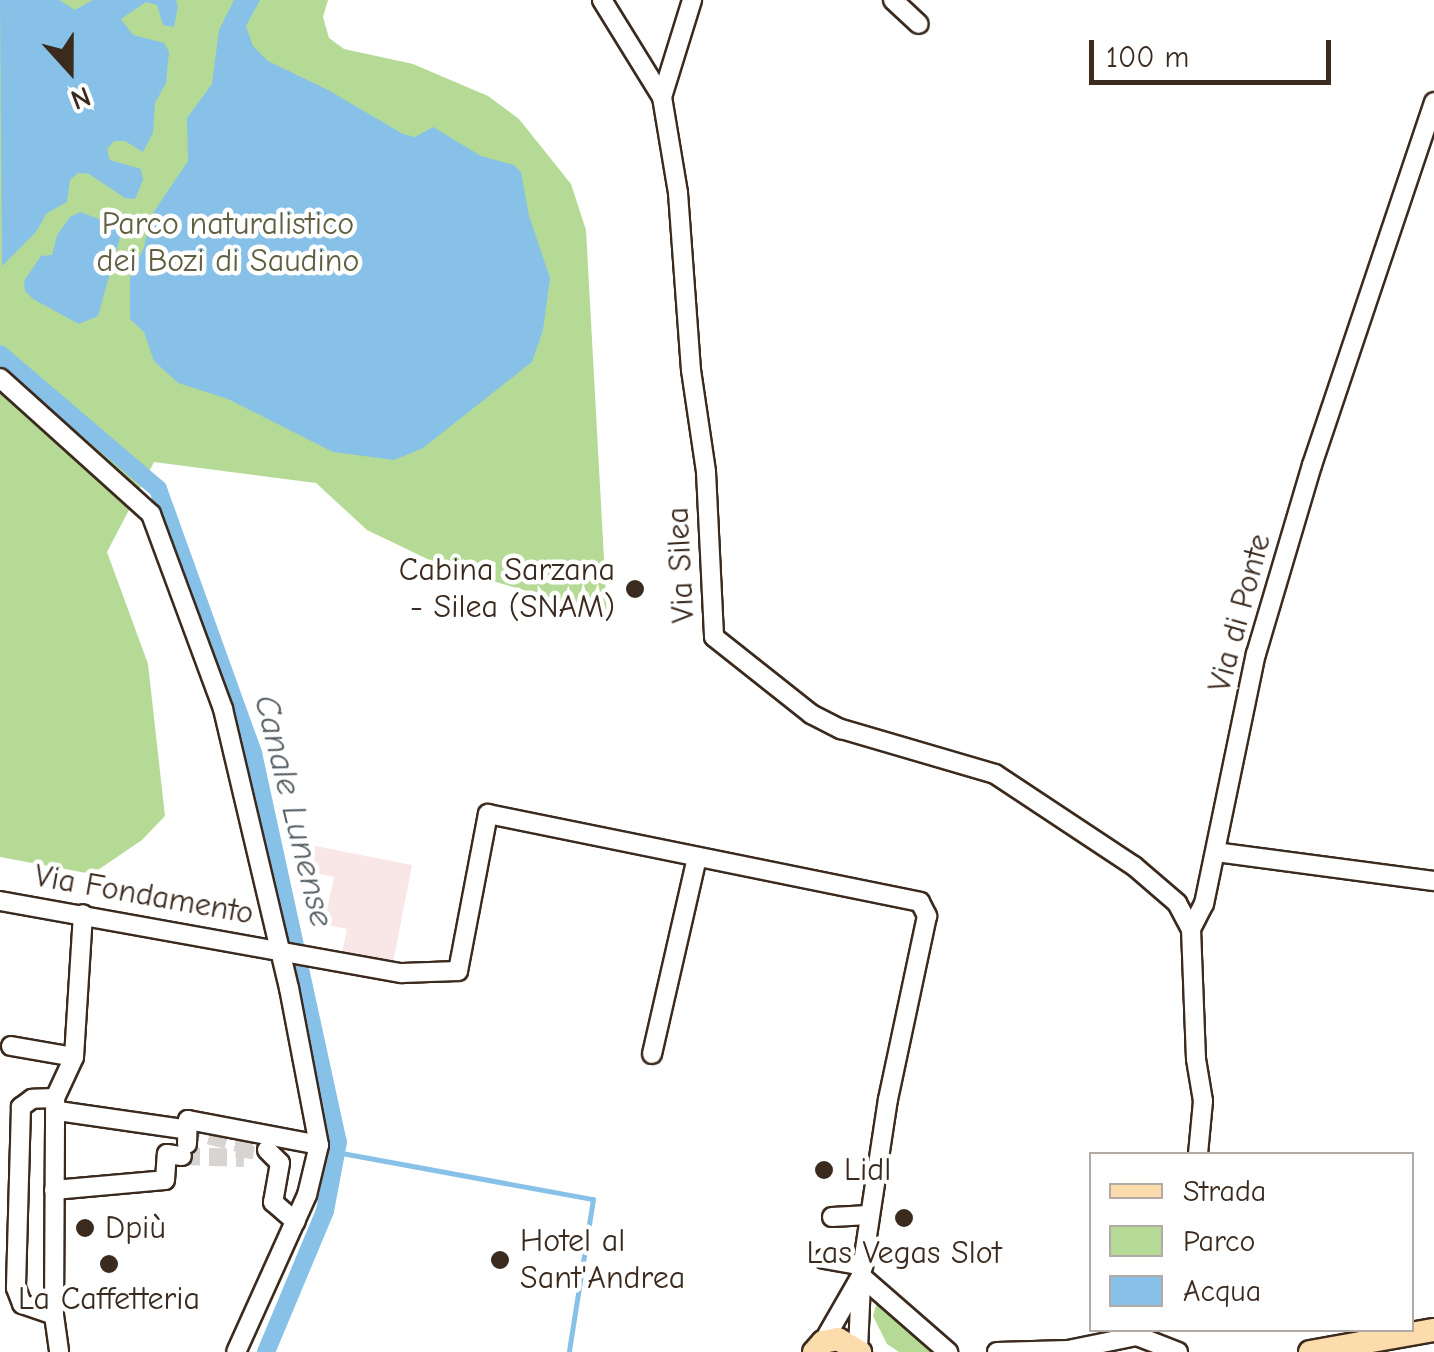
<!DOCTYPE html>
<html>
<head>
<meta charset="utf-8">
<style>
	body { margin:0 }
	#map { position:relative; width:1434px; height:1352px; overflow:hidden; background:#fff; font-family:"Comic Neue",sans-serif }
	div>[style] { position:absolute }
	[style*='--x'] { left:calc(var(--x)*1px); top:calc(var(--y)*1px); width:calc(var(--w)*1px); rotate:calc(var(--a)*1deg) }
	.built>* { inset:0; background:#f9e7e7 }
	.green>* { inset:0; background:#b5da95 }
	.water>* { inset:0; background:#88c1e7 }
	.stream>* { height:5px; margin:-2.5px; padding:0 2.5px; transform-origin:2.5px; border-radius:2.5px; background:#88c1e7 }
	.canal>* { height:18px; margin:-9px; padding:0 9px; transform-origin:9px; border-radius:9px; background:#88c1e7 }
	.minor-tunnel>* { height:18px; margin-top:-9px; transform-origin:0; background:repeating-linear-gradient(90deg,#d8d4d2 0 18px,transparent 0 27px) }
	.roads { filter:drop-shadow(2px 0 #3b2a1e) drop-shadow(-2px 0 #3b2a1e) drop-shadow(0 2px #3b2a1e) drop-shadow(0 -2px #3b2a1e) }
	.minor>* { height:18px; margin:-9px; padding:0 9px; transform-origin:9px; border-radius:9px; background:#fff }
	.major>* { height:22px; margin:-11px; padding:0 11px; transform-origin:11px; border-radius:11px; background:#fcdcac }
	.dots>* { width:28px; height:28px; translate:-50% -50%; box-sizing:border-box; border:5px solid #fff; border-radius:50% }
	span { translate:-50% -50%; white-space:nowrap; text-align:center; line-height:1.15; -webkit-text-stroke:9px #fff; paint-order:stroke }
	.park-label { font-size:32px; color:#605f42 }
	.street-label { font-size:32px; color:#3b2a1e }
	.poi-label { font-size:32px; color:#3b2a1e }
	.right { translate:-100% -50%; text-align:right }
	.left { translate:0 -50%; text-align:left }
	.water-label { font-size:35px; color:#565f64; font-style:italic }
	.legend { position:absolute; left:1089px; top:1152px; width:325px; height:180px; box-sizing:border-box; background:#fff; border:2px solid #b1aaa5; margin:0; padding:12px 18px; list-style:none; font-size:30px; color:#3b2a1e }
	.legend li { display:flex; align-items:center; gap:20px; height:50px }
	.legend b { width:50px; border:2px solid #b1aaa5 }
	.north { position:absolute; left:20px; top:20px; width:100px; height:100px; -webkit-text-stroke:8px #fff; paint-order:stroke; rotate:159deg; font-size:28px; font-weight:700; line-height:40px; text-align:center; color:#3b2a1e }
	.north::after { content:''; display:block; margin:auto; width:35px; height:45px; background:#3b2a1e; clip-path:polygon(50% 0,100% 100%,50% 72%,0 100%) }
	.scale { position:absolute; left:1089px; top:40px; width:242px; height:45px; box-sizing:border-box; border:5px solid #3b2a1e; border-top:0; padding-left:12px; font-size:30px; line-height:35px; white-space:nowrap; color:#3b2a1e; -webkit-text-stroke:8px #fff; paint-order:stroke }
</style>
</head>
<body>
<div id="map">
	<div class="built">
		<i style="clip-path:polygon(315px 846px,412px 865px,393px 963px,342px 953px,347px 929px,324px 924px,334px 877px,310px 872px)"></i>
	</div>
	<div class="green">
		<i style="clip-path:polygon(0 0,328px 0,323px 17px,329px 38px,344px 49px,413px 64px,488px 96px,519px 119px,571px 184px,586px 230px,607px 614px,444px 567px,367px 530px,316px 483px,154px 462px,107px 552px,148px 664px,165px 816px,142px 840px,92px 874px,0 857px)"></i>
		<i style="clip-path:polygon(877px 1302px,934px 1352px,899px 1352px,887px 1344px,873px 1316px)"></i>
	</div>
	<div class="water">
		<i style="clip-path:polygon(0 0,59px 0,75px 10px,93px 0,176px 0,178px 6px,174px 27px,163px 25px,157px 5px,146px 2px,121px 19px,133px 35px,164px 43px,169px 52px,166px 83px,155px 103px,153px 133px,143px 152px,125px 141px,114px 141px,107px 149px,110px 160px,141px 169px,143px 180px,135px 199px,125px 198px,89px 174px,78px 173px,70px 180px,67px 202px,47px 213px,36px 232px,2px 266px)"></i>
		<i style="clip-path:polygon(234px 0,260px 0,246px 26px,253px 46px,268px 61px,328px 90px,403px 134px,415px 137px,433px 127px,481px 156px,514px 165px,521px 172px,529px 216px,550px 278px,543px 330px,532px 362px,423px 448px,394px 460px,333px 452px,228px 399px,178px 383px,154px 361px,144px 332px,130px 319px,130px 277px,144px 247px,151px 216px,188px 161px,187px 118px,212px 84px,219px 30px)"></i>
		<i style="clip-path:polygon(80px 212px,110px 223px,121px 234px,98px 316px,79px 324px,33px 299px,25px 291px,24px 281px,41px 256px,52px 255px,57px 235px,70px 217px)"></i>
	</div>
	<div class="stream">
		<i style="--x:336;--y:1152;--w:261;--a:10.4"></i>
		<i style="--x:593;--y:1199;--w:153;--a:99"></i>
	</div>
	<div class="canal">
		<i style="--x:0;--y:354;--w:208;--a:40.5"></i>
		<i style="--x:158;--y:489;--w:281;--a:70.2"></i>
		<i style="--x:253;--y:753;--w:398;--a:77.7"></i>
		<i style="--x:338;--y:1142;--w:70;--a:100.7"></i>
		<i style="--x:325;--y:1211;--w:153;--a:112.7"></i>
	</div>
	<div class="minor-tunnel">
		<i style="--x:183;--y:1129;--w:87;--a:14"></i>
		<i style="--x:182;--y:1156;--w:62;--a:1.8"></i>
		<i style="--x:244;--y:1158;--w:13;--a:-81"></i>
	</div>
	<div class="roads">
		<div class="minor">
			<i style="--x:602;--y:0;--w:114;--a:58.3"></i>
			<i style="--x:662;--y:97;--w:97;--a:80.5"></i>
			<i style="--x:678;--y:193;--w:177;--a:85.8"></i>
			<i style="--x:691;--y:370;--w:103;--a:81.6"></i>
			<i style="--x:706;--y:472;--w:165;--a:87.2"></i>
			<i style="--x:714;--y:637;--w:124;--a:38.4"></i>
			<i style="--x:811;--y:714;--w:34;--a:27"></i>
			<i style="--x:841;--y:729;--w:160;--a:16.3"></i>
			<i style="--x:995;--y:774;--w:167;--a:33.5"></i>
			<i style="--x:1134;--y:866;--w:57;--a:40.7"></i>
			<i style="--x:1177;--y:903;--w:30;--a:62"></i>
			<i style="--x:893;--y:0;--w:35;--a:43"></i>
			<i style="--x:662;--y:97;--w:102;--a:-72.8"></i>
			<i style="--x:0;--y:378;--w:203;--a:42"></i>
			<i style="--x:151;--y:514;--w:208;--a:69.7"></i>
			<i style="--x:223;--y:709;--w:287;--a:76.7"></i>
			<i style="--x:289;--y:988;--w:160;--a:79.2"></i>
			<i style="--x:319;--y:1145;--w:51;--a:103.5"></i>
			<i style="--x:307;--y:1195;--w:172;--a:114.3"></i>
			<i style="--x:1216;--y:852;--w:220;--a:7.6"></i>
			<i style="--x:0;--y:901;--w:408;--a:10.2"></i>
			<i style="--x:402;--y:973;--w:56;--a:-2"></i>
			<i style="--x:458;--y:971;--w:160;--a:-79.2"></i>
			<i style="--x:488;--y:814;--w:441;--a:11.5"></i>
			<i style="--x:920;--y:902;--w:16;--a:63"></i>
			<i style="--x:927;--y:916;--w:187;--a:102"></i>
			<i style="--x:888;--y:1099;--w:179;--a:98.7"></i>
			<i style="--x:861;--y:1276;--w:76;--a:119.9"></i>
			<i style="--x:11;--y:1046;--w:64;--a:9.9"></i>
			<i style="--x:74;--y:1057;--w:143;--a:-86.4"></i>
			<i style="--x:652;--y:1054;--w:201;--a:-77.1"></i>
			<i style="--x:55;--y:1098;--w:23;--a:178"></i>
			<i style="--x:32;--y:1099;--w:14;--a:144"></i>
			<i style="--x:21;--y:1107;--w:181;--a:91.6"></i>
			<i style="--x:16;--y:1288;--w:17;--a:69"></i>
			<i style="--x:22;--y:1304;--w:34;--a:19"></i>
			<i style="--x:54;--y:1315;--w:37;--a:82"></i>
			<i style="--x:58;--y:1111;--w:126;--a:8.2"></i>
			<i style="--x:187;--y:1144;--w:24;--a:-88"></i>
			<i style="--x:188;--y:1120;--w:133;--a:10.8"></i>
			<i style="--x:267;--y:1150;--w:18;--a:45"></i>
			<i style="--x:280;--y:1163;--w:40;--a:100"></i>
			<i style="--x:273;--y:1202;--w:30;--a:41"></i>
			<i style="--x:1198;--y:1154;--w:53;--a:-84.6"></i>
			<i style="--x:1203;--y:1101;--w:43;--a:-99.5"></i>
			<i style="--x:1196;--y:1059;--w:130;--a:-92.2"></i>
			<i style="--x:1191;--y:929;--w:28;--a:-63"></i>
			<i style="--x:1204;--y:904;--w:255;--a:-78.3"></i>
			<i style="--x:1256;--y:654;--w:197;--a:-73.5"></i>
			<i style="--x:1312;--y:465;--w:383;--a:-71.4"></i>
			<i style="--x:54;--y:1190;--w:111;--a:-5.1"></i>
			<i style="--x:165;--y:1180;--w:26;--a:-86"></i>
			<i style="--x:167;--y:1154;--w:15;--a:8"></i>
			<i style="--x:832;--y:1217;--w:37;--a:-3"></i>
			<i style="--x:824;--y:1259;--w:40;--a:10"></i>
			<i style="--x:861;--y:1276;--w:116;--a:41.1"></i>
			<i style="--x:54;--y:1315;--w:217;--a:-89.7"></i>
			<i style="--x:55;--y:1098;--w:45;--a:-65.1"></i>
			<i style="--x:858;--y:1349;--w:67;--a:-87.4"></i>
			<i style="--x:997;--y:1352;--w:71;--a:-1.6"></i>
			<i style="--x:1068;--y:1350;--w:70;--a:-11.5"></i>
			<i style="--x:1137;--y:1336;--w:44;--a:21.3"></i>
		</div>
		<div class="major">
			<i style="--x:814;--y:1352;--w:13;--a:-48"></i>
			<i style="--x:823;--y:1342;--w:15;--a:-11"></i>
			<i style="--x:838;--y:1339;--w:26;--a:31"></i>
			<i style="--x:1310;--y:1352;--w:126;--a:-10.1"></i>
		</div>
	</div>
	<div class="dots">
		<i style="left:635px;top:589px;background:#3b2a1e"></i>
		<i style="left:824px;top:1170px;background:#3b2a1e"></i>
		<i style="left:904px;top:1218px;background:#3b2a1e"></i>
		<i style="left:85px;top:1228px;background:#3b2a1e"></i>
		<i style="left:500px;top:1260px;background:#3b2a1e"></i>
		<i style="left:109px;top:1264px;background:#3b2a1e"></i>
	</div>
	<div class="park-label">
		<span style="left:228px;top:243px">Parco naturalistico<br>dei Bozi di Saudino</span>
	</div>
	<div class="street-label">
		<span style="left:681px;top:565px;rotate:-93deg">Via Silea</span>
		<span style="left:1240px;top:613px;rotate:-75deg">Via di Ponte</span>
		<span style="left:144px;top:895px;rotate:10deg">Via Fondamento</span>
	</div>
	<div class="poi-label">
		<span class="right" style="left:615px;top:589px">Cabina Sarzana<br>- Silea (SNAM)</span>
		<span class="left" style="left:844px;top:1170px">Lidl</span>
		<span class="left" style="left:105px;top:1228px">Dpiù</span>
		<span class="left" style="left:520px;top:1260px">Hotel al<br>Sant'Andrea</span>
		<span style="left:904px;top:1253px">Las Vegas Slot</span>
		<span style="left:109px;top:1299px">La Caffetteria</span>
	</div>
	<div class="water-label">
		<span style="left:294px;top:811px;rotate:76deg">Canale Lunense</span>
	</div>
	<ul class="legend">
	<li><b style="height:12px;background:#fcdcac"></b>Strada</li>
	<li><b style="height:28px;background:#b5da95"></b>Parco</li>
	<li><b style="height:28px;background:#88c1e7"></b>Acqua</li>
	</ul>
	<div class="north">N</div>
	<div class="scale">100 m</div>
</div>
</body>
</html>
